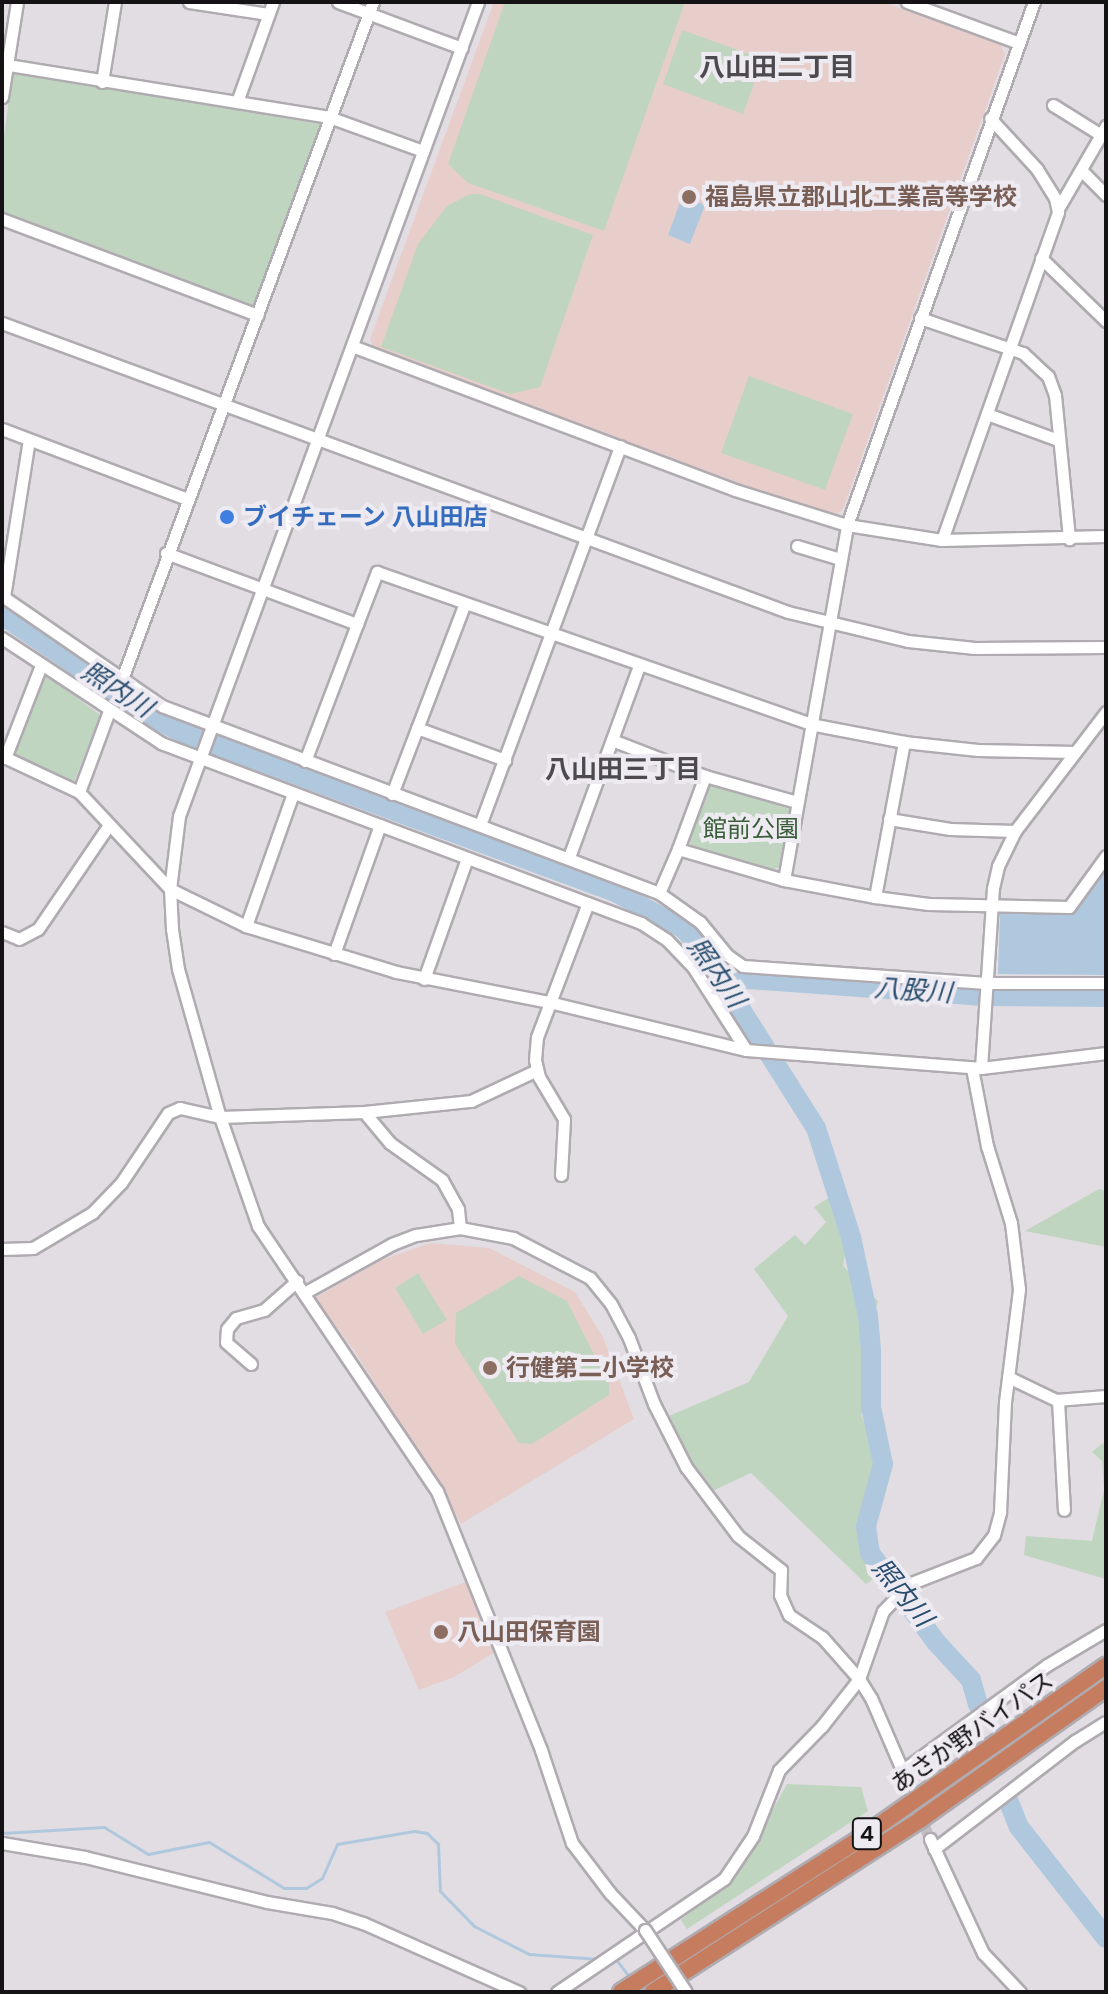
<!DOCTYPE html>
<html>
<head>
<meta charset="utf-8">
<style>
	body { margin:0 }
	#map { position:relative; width:1108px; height:1994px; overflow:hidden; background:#e1dde3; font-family:"DM Sans","Noto Sans JP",sans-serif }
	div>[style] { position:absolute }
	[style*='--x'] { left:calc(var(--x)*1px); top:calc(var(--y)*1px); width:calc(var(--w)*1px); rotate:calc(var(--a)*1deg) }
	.education>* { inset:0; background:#e8ceca }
	.green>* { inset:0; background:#c0d5bf }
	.water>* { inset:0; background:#b0c8de }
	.stream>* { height:3px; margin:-1.5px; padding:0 1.5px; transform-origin:1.5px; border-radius:1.5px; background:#b0c8de }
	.river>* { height:20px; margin:-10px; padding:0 10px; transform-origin:10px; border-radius:10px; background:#b0c8de }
	.minor-tunnel>* { height:11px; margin-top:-5.5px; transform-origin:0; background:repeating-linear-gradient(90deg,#c2bfc4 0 11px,transparent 0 16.5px) }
	.roads { filter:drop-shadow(2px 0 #afabb1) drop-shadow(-2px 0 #afabb1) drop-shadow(0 2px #afabb1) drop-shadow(0 -2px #afabb1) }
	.minor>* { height:11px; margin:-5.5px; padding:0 5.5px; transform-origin:5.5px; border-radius:5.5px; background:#fff }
	.highway>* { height:16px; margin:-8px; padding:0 8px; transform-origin:8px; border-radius:8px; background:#c67d5f }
	.bridges { filter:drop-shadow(2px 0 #afabb1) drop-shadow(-2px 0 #afabb1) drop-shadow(0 2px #afabb1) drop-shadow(0 -2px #afabb1) }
	.minor-bridge>* { height:11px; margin:-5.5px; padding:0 5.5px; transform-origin:5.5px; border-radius:5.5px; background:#fff }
	.dots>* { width:22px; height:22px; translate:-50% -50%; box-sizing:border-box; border:4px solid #eeeaf1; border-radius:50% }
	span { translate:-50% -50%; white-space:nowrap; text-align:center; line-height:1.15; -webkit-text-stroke:8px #eeeaf1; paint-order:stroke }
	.shield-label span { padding:2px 6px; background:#eeeaf1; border:2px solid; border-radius:6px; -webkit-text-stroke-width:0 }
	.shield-label { font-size:22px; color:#141214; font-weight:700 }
	.education-label { font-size:24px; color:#785e54; font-weight:700 }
	.left { translate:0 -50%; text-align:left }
	.shop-label { font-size:24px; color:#366cbe; font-weight:700 }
	.park-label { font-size:24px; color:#3a5d39 }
	.street-label { font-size:24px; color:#141214 }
	.neighbourhood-label { font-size:26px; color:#4d4a4f; font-weight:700 }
	.water-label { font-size:26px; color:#284d6f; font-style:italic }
	.frame { position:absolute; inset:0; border:4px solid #141214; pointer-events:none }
</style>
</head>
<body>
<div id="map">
	<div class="education">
		<i style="clip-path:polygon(494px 2px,883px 2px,1000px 44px,1005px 54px,843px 509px,837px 514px,788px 501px,373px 348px,370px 339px)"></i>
		<i style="clip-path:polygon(431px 1243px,489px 1248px,575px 1292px,603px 1337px,634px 1419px,461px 1524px,441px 1487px,353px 1349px,315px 1298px,381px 1260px)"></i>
		<i style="clip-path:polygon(468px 1581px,495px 1652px,454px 1677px,419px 1690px,385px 1612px)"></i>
	</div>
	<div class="green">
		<i style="clip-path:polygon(505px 2px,685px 2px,604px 231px,468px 183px,448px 164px)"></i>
		<i style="clip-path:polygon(682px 30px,763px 59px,743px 114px,663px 84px)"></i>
		<i style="clip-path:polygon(13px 70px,320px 124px,253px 306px,2px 214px,2px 151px)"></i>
		<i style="clip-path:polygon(470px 194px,480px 194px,593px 235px,540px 387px,510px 394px,381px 347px,418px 244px,447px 206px)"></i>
		<i style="clip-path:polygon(749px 376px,853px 414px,825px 490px,721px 453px)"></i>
		<i style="clip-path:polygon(45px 674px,100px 715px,74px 782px,14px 755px,41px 677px)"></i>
		<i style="clip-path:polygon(712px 784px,792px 810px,779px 867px,772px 870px,691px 845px,687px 839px,706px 787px)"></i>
		<i style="clip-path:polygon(1099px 1189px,1106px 1191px,1106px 1247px,1025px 1231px)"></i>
		<i style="clip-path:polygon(830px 1197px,848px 1236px,843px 1266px,878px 1301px,867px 1342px,867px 1404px,861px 1414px,879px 1466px,869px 1535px,883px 1572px,866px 1584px,751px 1473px,708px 1493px,664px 1418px,749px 1382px,788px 1316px,754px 1269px,795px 1235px,805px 1245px,826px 1222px,814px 1207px)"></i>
		<i style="clip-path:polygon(418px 1273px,447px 1320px,423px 1334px,395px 1288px)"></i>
		<i style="clip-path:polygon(519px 1276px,567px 1301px,609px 1384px,609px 1395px,532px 1444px,519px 1443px,455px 1344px,456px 1313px)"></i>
		<i style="clip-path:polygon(1103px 1443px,1106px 1445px,1106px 1579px,1024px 1555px,1026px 1536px,1092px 1541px,1104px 1490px,1102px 1461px,1092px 1452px)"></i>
		<i style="clip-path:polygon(787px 1784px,861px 1787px,868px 1811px,687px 1929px,681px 1920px,736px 1877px)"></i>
	</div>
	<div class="water">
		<i style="clip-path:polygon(682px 197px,705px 205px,690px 244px,668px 235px)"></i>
		<i style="clip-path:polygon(1106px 870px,1106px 975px,998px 974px,1000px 914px,1072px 914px)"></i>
	</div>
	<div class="stream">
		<i style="--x:2;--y:1833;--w:102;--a:-3.4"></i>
		<i style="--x:104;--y:1827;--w:52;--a:31.5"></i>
		<i style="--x:148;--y:1854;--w:62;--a:-11.1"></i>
		<i style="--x:209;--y:1842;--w:88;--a:31.5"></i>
		<i style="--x:284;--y:1888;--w:22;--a:0"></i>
		<i style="--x:306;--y:1888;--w:19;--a:-32"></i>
		<i style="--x:322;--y:1878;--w:37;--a:-66"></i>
		<i style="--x:337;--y:1844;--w:78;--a:-9.6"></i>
		<i style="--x:414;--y:1831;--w:13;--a:9"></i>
		<i style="--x:427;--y:1833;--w:16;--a:45"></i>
		<i style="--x:438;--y:1844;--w:47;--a:87.6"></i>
		<i style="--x:440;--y:1891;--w:49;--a:45.8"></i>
		<i style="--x:474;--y:1926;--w:62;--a:27"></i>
		<i style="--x:529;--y:1954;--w:70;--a:4.1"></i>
		<i style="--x:614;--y:1957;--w:28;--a:52"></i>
	</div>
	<div class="river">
		<i style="--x:2;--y:615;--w:184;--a:34.1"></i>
		<i style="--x:154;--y:718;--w:33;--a:27"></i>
		<i style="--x:183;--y:733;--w:458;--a:20.2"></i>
		<i style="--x:613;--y:891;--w:79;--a:27.9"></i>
		<i style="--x:683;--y:928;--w:31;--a:48"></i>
		<i style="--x:704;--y:951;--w:209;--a:57.7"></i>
		<i style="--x:816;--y:1128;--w:114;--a:72.2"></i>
		<i style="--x:851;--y:1237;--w:81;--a:77.9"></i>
		<i style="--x:868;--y:1316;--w:34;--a:85"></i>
		<i style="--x:871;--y:1350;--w:57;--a:90"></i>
		<i style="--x:871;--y:1407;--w:58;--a:78.1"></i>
		<i style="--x:883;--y:1464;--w:64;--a:105.3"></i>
		<i style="--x:866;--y:1526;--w:27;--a:82"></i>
		<i style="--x:870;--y:1553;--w:111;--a:53.4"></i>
		<i style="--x:936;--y:1642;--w:52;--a:47.4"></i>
		<i style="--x:971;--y:1680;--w:26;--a:74"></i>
		<i style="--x:720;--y:977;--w:268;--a:4.1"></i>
		<i style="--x:987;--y:996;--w:119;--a:0.5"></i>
		<i style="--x:1008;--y:1800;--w:29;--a:68"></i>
		<i style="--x:1019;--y:1827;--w:141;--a:51.9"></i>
	</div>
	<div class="minor-tunnel">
		<i style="--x:907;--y:1781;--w:62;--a:68.4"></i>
	</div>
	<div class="roads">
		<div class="minor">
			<i style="--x:189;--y:2;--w:80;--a:8.6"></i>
			<i style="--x:338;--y:2;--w:132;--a:20.4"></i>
			<i style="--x:478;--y:2;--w:867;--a:110.17"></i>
			<i style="--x:179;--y:816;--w:74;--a:97"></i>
			<i style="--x:170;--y:889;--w:40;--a:87.1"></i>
			<i style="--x:172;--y:929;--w:40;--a:81.5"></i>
			<i style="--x:178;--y:969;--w:154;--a:74.2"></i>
			<i style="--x:220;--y:1117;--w:115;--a:70.8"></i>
			<i style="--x:258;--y:1226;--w:320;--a:56"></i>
			<i style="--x:437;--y:1491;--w:279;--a:68.1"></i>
			<i style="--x:541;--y:1750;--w:98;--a:71.6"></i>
			<i style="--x:572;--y:1843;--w:63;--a:52.8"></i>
			<i style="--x:610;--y:1893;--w:51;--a:46.6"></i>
			<i style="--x:907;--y:2;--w:119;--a:20.1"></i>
			<i style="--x:2;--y:64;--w:331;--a:9.2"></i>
			<i style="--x:329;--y:117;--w:100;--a:19.9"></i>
			<i style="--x:102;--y:82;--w:81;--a:-80.8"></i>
			<i style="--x:2;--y:97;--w:96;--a:-81"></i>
			<i style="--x:237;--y:102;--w:106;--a:-70.2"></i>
			<i style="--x:1053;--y:105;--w:57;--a:32"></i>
			<i style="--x:1082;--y:171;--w:34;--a:45"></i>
			<i style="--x:1059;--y:207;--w:94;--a:-59.9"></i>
			<i style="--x:2;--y:219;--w:273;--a:20.6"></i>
			<i style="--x:1041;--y:258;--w:91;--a:44.1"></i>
			<i style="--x:920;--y:318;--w:109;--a:18.8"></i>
			<i style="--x:1023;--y:353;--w:34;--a:43"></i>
			<i style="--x:1048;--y:376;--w:20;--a:70"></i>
			<i style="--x:1055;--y:395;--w:145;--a:84.4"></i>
			<i style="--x:2;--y:323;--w:837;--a:20.19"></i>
			<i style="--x:788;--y:612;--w:123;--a:13.6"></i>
			<i style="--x:908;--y:641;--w:67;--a:6"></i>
			<i style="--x:975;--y:648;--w:131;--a:-0.4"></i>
			<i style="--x:352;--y:346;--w:409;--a:20.6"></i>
			<i style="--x:735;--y:490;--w:117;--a:17.4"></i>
			<i style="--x:847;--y:525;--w:96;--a:9"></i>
			<i style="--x:942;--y:540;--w:164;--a:-1.4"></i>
			<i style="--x:987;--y:414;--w:76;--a:20.1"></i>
			<i style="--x:2;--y:429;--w:198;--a:20.7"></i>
			<i style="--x:942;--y:540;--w:348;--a:-70.5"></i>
			<i style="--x:1058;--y:212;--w:14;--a:-102"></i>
			<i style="--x:1055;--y:198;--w:34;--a:-122"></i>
			<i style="--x:1037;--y:169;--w:69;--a:-132.7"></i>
			<i style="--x:797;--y:546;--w:45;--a:16.8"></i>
			<i style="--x:166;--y:553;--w:204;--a:20.4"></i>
			<i style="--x:357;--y:624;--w:56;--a:-69"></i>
			<i style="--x:377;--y:572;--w:459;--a:19.3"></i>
			<i style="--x:810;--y:724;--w:96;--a:10.8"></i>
			<i style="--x:904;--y:742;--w:74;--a:6.2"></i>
			<i style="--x:978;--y:750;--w:97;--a:1.2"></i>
			<i style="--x:2;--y:596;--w:194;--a:34.5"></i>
			<i style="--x:162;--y:706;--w:531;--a:20.62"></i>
			<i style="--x:659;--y:893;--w:48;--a:-66.6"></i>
			<i style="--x:678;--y:849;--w:110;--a:16.3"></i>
			<i style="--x:784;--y:880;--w:93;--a:10.6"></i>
			<i style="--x:875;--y:897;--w:54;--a:7.4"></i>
			<i style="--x:929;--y:904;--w:140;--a:1.2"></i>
			<i style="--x:1069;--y:907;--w:63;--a:-54"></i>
			<i style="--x:4;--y:597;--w:159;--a:-81"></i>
			<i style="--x:2;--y:638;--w:191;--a:33.4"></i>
			<i style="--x:161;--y:743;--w:513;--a:20.56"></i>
			<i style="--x:641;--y:923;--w:31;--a:33"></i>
			<i style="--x:667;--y:940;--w:37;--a:46"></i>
			<i style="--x:693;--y:967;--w:98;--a:57.4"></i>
			<i style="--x:122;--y:679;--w:722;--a:-69.66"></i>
			<i style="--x:417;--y:728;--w:94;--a:20"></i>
			<i style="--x:612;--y:740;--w:100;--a:21.2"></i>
			<i style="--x:705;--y:776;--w:96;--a:15.8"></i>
			<i style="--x:2;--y:756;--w:85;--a:25.1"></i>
			<i style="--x:79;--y:792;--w:133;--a:46.8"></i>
			<i style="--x:170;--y:889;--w:85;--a:26"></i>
			<i style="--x:246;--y:926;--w:157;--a:17"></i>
			<i style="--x:396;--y:972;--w:156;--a:11.1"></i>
			<i style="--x:549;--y:1002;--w:203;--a:13.7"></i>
			<i style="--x:746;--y:1050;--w:236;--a:4.4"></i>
			<i style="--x:981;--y:1068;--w:126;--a:-6.8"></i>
			<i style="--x:5;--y:758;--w:100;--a:-68.8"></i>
			<i style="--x:305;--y:761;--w:147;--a:-69.2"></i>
			<i style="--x:79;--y:792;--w:86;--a:-69.7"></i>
			<i style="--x:392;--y:794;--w:204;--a:-69.1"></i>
			<i style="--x:889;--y:819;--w:62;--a:9.3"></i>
			<i style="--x:950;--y:829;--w:65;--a:1.8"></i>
			<i style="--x:480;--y:825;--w:404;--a:-69.7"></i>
			<i style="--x:678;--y:849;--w:78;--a:-69.7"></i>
			<i style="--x:569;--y:857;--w:203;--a:-69.9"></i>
			<i style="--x:784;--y:880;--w:361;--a:-79.9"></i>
			<i style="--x:847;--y:525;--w:555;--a:-70.33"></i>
			<i style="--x:659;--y:893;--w:50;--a:35.3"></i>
			<i style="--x:700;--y:922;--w:43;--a:50.7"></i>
			<i style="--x:727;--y:955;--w:19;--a:35"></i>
			<i style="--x:743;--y:966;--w:244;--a:4"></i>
			<i style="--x:986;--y:983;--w:120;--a:0"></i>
			<i style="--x:875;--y:897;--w:158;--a:-79.4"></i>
			<i style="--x:246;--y:926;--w:141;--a:-70.5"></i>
			<i style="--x:2;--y:932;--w:18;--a:22"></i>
			<i style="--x:19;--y:939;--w:21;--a:-28"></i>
			<i style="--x:38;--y:929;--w:126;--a:-55.7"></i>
			<i style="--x:334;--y:954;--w:137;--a:-70.4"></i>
			<i style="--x:424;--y:979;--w:128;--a:-70.4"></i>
			<i style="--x:981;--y:1068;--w:180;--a:-86.2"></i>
			<i style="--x:993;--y:888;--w:23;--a:-77"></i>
			<i style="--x:998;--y:866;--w:39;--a:-64"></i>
			<i style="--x:1015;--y:831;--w:150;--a:-52.6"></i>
			<i style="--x:364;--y:1112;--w:108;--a:-5.9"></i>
			<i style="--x:471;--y:1101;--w:73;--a:-25.2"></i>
			<i style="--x:561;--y:1175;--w:56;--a:-86.9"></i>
			<i style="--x:564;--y:1119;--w:49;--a:-120.8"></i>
			<i style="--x:539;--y:1077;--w:17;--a:-103"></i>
			<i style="--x:535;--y:1060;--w:23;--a:-85"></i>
			<i style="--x:537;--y:1037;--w:143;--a:-69.2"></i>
			<i style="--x:2;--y:1249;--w:31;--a:-2"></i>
			<i style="--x:33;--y:1248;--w:69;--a:-30.7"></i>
			<i style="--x:92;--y:1213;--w:42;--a:-46"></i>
			<i style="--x:121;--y:1183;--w:84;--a:-56.1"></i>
			<i style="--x:168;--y:1113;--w:13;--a:-23"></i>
			<i style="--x:180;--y:1108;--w:41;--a:12.7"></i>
			<i style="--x:220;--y:1117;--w:144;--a:-2"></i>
			<i style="--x:364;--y:1112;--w:40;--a:50"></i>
			<i style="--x:390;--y:1143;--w:64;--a:35.4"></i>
			<i style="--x:442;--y:1180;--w:33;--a:61"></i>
			<i style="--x:458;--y:1209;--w:19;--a:84"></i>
			<i style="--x:304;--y:1293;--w:101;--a:-29.1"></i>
			<i style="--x:392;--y:1244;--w:26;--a:-21"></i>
			<i style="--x:416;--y:1235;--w:45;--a:-9"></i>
			<i style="--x:460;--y:1228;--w:54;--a:10.7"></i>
			<i style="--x:513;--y:1238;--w:87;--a:27.5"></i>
			<i style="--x:590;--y:1278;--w:33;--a:51"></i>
			<i style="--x:611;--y:1304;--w:38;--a:62"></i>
			<i style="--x:629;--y:1338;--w:71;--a:69.3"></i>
			<i style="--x:654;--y:1404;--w:71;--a:63.1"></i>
			<i style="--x:686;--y:1467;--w:86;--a:53"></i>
			<i style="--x:738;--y:1536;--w:55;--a:38.3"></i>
			<i style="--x:781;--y:1570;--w:25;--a:92"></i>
			<i style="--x:780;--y:1595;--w:22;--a:66"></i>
			<i style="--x:789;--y:1615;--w:40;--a:34"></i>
			<i style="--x:822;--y:1637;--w:56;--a:48.6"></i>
			<i style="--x:859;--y:1679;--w:22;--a:58"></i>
			<i style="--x:871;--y:1698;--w:90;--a:66.6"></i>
			<i style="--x:251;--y:1364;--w:33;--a:-139"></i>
			<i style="--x:226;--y:1342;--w:13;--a:-86"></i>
			<i style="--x:227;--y:1329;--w:14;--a:-51"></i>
			<i style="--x:236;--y:1318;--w:29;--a:-16"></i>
			<i style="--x:264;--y:1310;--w:44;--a:-41.3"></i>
			<i style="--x:1008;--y:1377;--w:53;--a:25.6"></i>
			<i style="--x:1056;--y:1400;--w:50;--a:-4.6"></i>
			<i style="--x:1058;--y:1400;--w:110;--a:86.9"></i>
			<i style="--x:903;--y:1770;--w:178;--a:-36.1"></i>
			<i style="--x:1047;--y:1665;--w:69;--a:-30.7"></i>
			<i style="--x:930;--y:1839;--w:126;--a:65.1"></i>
			<i style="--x:983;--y:1953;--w:54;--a:46.5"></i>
			<i style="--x:2;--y:1843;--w:84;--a:9.6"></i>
			<i style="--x:85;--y:1857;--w:187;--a:13.9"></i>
			<i style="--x:267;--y:1902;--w:66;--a:9.6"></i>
			<i style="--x:332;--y:1913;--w:33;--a:18"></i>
			<i style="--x:363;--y:1923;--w:171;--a:23.9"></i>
			<i style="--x:934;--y:1849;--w:178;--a:-37.5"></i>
			<i style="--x:1075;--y:1741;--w:36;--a:-32"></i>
			<i style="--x:557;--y:1992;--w:202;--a:-34.1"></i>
			<i style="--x:724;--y:1879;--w:52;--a:-56"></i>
			<i style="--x:753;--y:1836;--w:71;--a:-68.5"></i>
			<i style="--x:779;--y:1770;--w:62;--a:-45.7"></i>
			<i style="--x:822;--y:1726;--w:60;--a:-51.8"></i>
			<i style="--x:859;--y:1679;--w:72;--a:-70.6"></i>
			<i style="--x:883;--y:1611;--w:37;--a:-46"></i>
			<i style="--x:909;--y:1584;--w:72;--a:-21.2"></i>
			<i style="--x:976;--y:1558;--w:29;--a:-52"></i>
			<i style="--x:994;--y:1535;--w:24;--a:-75"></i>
			<i style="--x:1000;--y:1512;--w:110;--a:-87.4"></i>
			<i style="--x:1005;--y:1402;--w:114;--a:-82.9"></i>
			<i style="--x:1019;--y:1289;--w:66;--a:-96.9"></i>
			<i style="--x:1011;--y:1223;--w:81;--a:-107.3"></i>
			<i style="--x:987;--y:1146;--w:79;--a:-100.9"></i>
		</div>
		<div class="highway">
			<i style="--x:621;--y:1992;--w:282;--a:-32.7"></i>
			<i style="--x:858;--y:1840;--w:303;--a:-35.1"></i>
			<i style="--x:653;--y:1992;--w:319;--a:-32.8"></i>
			<i style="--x:921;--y:1819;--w:227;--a:-35.3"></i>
		</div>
	</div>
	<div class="bridges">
		<div class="minor-bridge">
			<i style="--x:645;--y:1930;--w:74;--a:56.5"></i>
		</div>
	</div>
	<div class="dots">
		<i style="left:689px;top:197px;background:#8d6e63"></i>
		<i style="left:227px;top:517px;background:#3f7fe0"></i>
		<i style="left:490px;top:1368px;background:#8d6e63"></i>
		<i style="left:441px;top:1632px;background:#8d6e63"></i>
	</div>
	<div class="shield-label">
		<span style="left:867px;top:1834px">4</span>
	</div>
	<div class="education-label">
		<span class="left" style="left:705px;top:197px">福島県立郡山北工業高等学校</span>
		<span class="left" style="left:506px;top:1368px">行健第二小学校</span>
		<span class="left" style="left:457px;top:1632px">八山田保育園</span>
	</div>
	<div class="shop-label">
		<span class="left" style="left:243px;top:517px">ブイチェーン 八山田店</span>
	</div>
	<div class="park-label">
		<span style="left:751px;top:829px">館前公園</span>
	</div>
	<div class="street-label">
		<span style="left:972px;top:1732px;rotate:-35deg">あさか野バイパス</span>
	</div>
	<div class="neighbourhood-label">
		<span style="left:777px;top:68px">八山田二丁目</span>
		<span style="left:623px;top:770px">八山田三丁目</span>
	</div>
	<div class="water-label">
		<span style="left:117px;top:690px;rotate:33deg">照内川</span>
		<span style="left:716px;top:973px;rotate:55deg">照内川</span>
		<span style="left:913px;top:991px;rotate:4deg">八股川</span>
		<span style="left:902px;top:1593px;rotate:51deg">照内川</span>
	</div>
	<div class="frame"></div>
</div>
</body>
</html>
